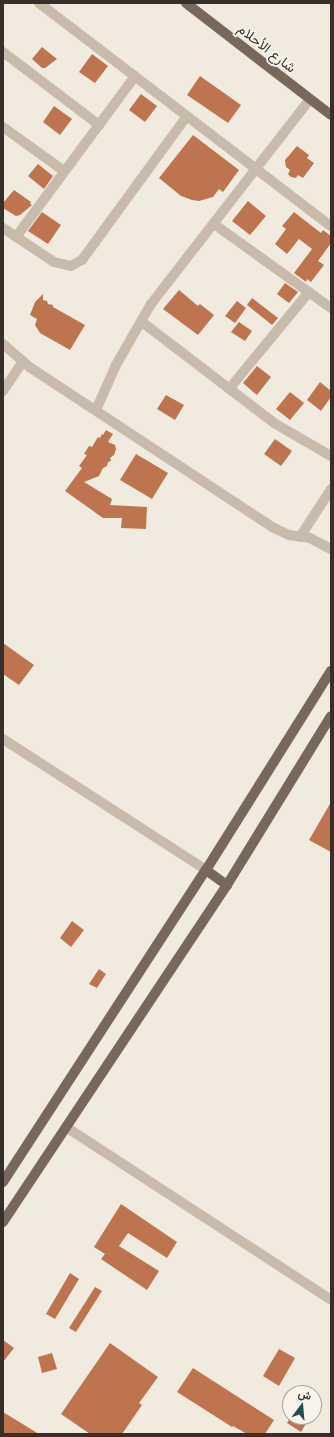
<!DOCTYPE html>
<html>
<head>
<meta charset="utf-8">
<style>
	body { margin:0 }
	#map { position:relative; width:334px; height:1437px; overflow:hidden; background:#f1eade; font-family:"DM Sans",Vazirmatn,sans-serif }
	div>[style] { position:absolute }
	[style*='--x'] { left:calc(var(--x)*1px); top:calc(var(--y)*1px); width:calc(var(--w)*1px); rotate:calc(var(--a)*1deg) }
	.building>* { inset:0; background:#be754f }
	.minor>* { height:10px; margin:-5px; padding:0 5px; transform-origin:5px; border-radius:5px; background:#c9bbab }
	.major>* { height:10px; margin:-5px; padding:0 5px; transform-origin:5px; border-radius:5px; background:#78685c }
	span { translate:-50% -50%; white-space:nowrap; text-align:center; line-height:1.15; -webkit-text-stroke:3.5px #f9f4eb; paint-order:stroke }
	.street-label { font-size:14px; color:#372f2a }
	.frame { position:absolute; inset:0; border:4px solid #372f2a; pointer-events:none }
	.north { position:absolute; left:282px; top:1385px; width:40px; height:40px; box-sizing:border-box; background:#f9f4eb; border:1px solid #aba59e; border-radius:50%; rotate:16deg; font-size:11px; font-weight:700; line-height:16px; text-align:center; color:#372f2a }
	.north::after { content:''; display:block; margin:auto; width:14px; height:18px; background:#224d56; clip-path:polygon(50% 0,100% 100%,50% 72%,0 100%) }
</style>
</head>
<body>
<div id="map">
	<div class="building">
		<i style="clip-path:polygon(42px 47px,57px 59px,45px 68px,42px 68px,32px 59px)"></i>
		<i style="clip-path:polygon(92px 54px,108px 66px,95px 83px,79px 72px)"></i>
		<i style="clip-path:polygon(200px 76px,241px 105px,228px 123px,187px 95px)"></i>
		<i style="clip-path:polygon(141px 94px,157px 106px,145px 122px,129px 110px)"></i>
		<i style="clip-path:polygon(54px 106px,72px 119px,60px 135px,43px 122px)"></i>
		<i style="clip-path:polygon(193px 135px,239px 170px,223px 192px,219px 189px,213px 197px,199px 201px,192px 200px,181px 196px,159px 178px)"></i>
		<i style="clip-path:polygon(297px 146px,309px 155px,307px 158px,314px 163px,303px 178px,298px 175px,296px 178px,291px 177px,288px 174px,290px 170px,286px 167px,285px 160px)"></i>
		<i style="clip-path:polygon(38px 164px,53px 176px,44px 189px,28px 176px)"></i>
		<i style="clip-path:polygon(14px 190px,31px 202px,30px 204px,32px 205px,20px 215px,16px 216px,3px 208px,3px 203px)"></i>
		<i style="clip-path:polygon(248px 201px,266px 216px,250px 235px,232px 221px)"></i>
		<i style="clip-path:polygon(42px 212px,61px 225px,48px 244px,28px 231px)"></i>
		<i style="clip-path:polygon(294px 212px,321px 233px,323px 230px,331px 236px,331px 243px,318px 261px,324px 265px,311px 282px,307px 279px,306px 282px,294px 273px,312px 249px,299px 239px,287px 254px,275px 244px,286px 229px,282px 226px)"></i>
		<i style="clip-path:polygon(285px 283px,298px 292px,289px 303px,277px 294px)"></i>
		<i style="clip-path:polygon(179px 290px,198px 306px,200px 304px,214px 315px,198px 335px,163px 309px)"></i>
		<i style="clip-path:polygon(43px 294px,43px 300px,47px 301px,48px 304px,53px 305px,53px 307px,85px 325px,70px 350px,40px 333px,35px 325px,37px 319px,30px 315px,35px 302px)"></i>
		<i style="clip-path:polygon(252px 298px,278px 318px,272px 325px,247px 305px)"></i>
		<i style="clip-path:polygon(237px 301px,246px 308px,235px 323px,225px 316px)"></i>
		<i style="clip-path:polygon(239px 322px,252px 331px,245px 341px,231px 332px)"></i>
		<i style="clip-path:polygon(257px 366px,271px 377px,257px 395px,243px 383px)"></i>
		<i style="clip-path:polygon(320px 382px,331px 391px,331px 397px,321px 411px,307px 400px)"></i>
		<i style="clip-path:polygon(290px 392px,304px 403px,290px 420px,276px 409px)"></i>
		<i style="clip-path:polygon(166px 395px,184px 405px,175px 420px,157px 409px)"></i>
		<i style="clip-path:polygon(106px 430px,113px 434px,108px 442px,115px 445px,116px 449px,114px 455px,110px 458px,111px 461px,108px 462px,107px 466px,103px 468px,99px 476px,84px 482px,112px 499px,110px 505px,147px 507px,146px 529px,121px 528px,122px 518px,103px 518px,65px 491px,82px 468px,79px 466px,87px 455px,84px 454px,89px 446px,92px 447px,98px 437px,100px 438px,102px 434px,103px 435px)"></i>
		<i style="clip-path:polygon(275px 439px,292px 451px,281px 466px,264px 454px)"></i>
		<i style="clip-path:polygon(136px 454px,168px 473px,152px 499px,120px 480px)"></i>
		<i style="clip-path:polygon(3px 643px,34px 665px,19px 685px,3px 674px)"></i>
		<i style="clip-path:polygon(331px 802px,331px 852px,309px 840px)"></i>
		<i style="clip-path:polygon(72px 921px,84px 930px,71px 947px,60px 938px)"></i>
		<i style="clip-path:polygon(99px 969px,106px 974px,97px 988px,89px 984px)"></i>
		<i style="clip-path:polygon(121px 1204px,177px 1242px,167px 1258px,128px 1233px,119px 1246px,159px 1271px,147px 1290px,101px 1259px,105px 1254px,94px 1247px)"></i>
		<i style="clip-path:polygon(70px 1273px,79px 1279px,55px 1319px,46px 1314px)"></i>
		<i style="clip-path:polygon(95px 1287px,102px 1291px,76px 1332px,69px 1328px)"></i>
		<i style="clip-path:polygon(3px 1340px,14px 1348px,3px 1362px)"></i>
		<i style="clip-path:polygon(110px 1343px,158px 1377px,139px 1403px,142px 1405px,122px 1434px,90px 1434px,61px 1414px)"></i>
		<i style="clip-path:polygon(279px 1349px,295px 1358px,279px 1386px,263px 1376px)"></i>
		<i style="clip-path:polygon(52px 1353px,57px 1369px,42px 1373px,38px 1357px)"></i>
		<i style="clip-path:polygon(193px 1368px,274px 1420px,265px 1434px,247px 1434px,233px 1426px,232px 1427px,177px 1392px)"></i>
		<i style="clip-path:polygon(3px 1412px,39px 1434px,3px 1434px)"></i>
		<i style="clip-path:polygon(291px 1417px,310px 1417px,301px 1432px,287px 1423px)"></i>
	</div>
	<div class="minor">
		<i style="--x:39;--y:3;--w:367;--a:37.4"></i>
		<i style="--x:3;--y:52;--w:121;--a:37.2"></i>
		<i style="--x:3;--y:127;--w:75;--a:35.8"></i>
		<i style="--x:214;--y:224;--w:144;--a:35.7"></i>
		<i style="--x:3;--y:228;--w:61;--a:33.7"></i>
		<i style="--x:54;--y:262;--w:17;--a:13"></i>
		<i style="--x:71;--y:266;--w:13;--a:-29"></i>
		<i style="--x:82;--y:260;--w:178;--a:-53.9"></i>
		<i style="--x:16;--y:237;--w:200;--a:-53.5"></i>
		<i style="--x:142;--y:322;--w:166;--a:37.4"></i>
		<i style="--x:274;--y:423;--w:66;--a:30.1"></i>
		<i style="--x:3;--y:344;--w:37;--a:41"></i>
		<i style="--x:31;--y:368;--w:291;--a:33.4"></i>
		<i style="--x:274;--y:528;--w:17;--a:25"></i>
		<i style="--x:289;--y:535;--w:21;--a:8"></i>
		<i style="--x:310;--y:538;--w:24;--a:28"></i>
		<i style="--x:229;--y:389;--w:126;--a:-50.5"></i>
		<i style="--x:3;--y:391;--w:36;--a:-56"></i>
		<i style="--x:96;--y:410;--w:49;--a:-66"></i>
		<i style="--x:116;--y:365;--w:70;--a:-60.2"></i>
		<i style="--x:151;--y:304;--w:259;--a:-52.2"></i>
		<i style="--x:300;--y:537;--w:57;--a:-57.1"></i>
		<i style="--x:3;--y:739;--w:242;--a:32.8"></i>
		<i style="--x:66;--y:1127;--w:316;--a:33.1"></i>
	</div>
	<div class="major">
		<i style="--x:186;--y:3;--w:183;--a:37.7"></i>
		<i style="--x:206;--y:870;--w:26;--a:36"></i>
		<i style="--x:3;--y:1182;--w:372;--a:-57"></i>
		<i style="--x:206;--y:870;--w:235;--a:-57.9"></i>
		<i style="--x:3;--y:1222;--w:405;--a:-56.4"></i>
		<i style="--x:227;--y:885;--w:198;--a:-58.4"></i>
	</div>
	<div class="street-label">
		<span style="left:267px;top:48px;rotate:38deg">شارع الأحلام</span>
	</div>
	<div class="frame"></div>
	<div class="north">ش</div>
</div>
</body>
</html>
